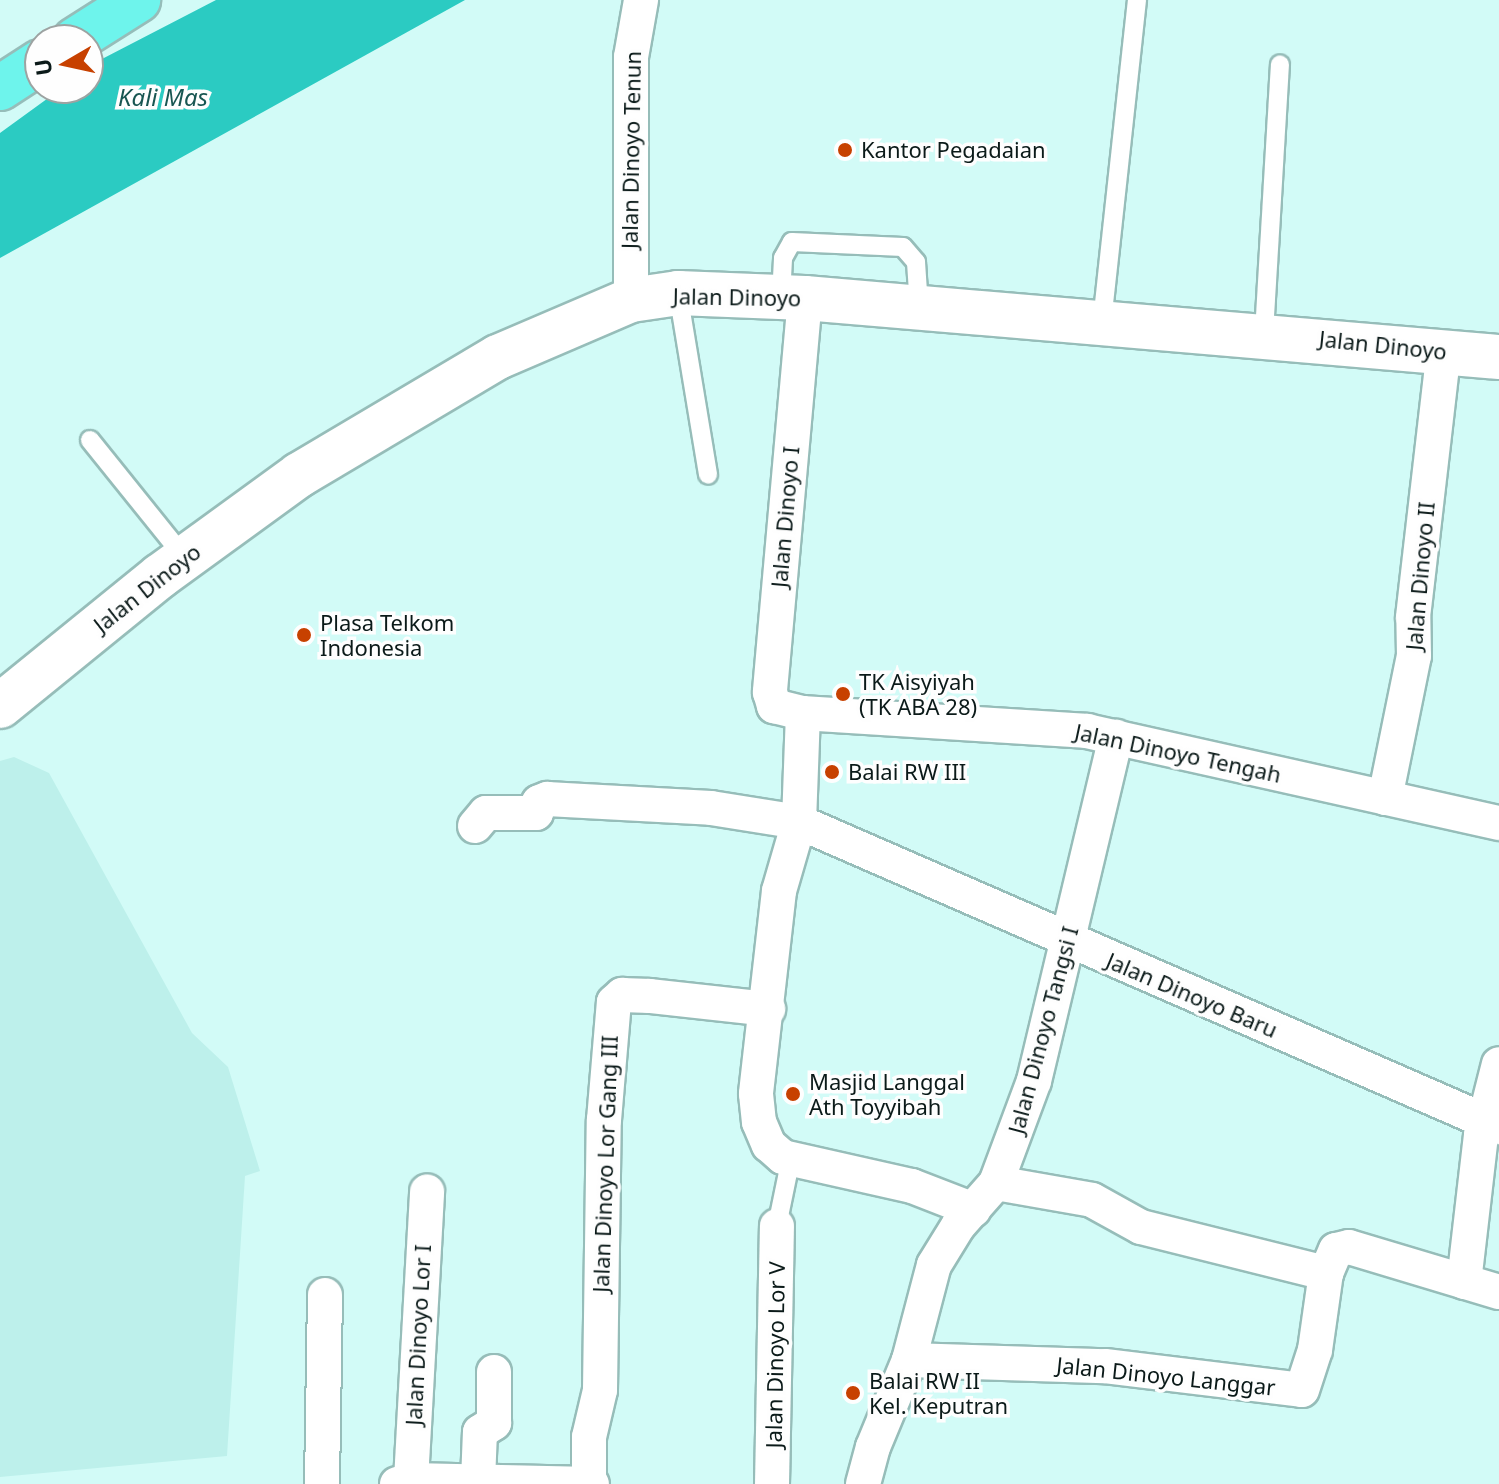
<!DOCTYPE html>
<html>
<head>
<meta charset="utf-8">
<style>
	body { margin:0 }
	#map { position:relative; width:1499px; height:1484px; overflow:hidden; background:#d2fbf7; font-family:"Noto Sans",sans-serif }
	div>[style] { position:absolute }
	[style*='--x'] { left:calc(var(--x)*1px); top:calc(var(--y)*1px); width:calc(var(--w)*1px); rotate:calc(var(--a)*1deg) }
	.built>* { inset:0; background:#bdf0eb }
	.water>* { inset:0; background:#2bcbc2 }
	.roads { filter:drop-shadow(2px 0 #96bdb9) drop-shadow(-2px 0 #96bdb9) drop-shadow(0 2px #96bdb9) drop-shadow(0 -2px #96bdb9) }
	.service>* { height:18px; margin:-9px; padding:0 9px; transform-origin:9px; border-radius:9px; background:#fff }
	.minor>* { height:34px; margin:-17px; padding:0 17px; transform-origin:17px; border-radius:17px; background:#fff }
	.secondary>* { height:44px; margin:-22px; padding:0 22px; transform-origin:22px; border-radius:22px; background:#fff }
	.trunk>* { height:44px; margin:-22px; padding:0 22px; transform-origin:22px; border-radius:22px; background:#6ef4ec }
	.dots>* { width:22px; height:22px; translate:-50% -50%; box-sizing:border-box; border:4px solid #fefefe; border-radius:50% }
	span { translate:-50% -50%; white-space:nowrap; text-align:center; line-height:1.15; -webkit-text-stroke:7px #fefefe; paint-order:stroke }
	.street-label { font-size:22px; color:#0b1a19 }
	.poi-label { font-size:22px; color:#0b1a19 }
	.left { translate:0 -50%; text-align:left }
	.water-label { font-size:24px; color:#185652; font-style:italic }
	.north { position:absolute; left:24px; top:24px; width:80px; height:80px; box-sizing:border-box; background:#fefefe; border:2px solid #9da3a2; border-radius:50%; rotate:261deg; font-size:22px; font-weight:700; line-height:32px; text-align:center; color:#0b1a19 }
	.north::after { content:''; display:block; margin:auto; width:28px; height:36px; background:#c74100; clip-path:polygon(50% 0,100% 100%,50% 72%,0 100%) }
</style>
</head>
<body>
<div id="map">
	<div class="built">
		<i style="clip-path:polygon(14px 757px,49px 773px,192px 1033px,228px 1067px,260px 1171px,245px 1176px,227px 1456px,0 1477px,0 761px)"></i>
	</div>
	<div class="water">
		<i style="clip-path:polygon(216px 0,465px 0,0 258px,0 133px,62px 88px,88px 88px,88px 69px,102px 59px)"></i>
	</div>
	<div class="roads">
		<div class="service">
			<i style="--x:678;--y:293;--w:184;--a:80.6"></i>
			<i style="--x:781;--y:297;--w:39;--a:-87"></i>
			<i style="--x:783;--y:258;--w:18;--a:-61"></i>
			<i style="--x:792;--y:242;--w:111;--a:2.6"></i>
			<i style="--x:903;--y:247;--w:20;--a:49"></i>
			<i style="--x:916;--y:262;--w:45;--a:86.2"></i>
			<i style="--x:1102;--y:322;--w:324;--a:-83.8"></i>
			<i style="--x:1264;--y:333;--w:269;--a:-86.6"></i>
			<i style="--x:90;--y:440;--w:150;--a:51.2"></i>
			<i style="--x:777;--y:1226;--w:69;--a:-78.4"></i>
		</div>
		<div class="minor">
			<i style="--x:805;--y:298;--w:396;--a:95.1"></i>
			<i style="--x:770;--y:692;--w:15;--a:74"></i>
			<i style="--x:774;--y:706;--w:30;--a:14"></i>
			<i style="--x:803;--y:713;--w:285;--a:3.6"></i>
			<i style="--x:1087;--y:731;--w:422;--a:12.6"></i>
			<i style="--x:631;--y:300;--w:243;--a:-90"></i>
			<i style="--x:631;--y:57;--w:58;--a:-80"></i>
			<i style="--x:803;--y:713;--w:109;--a:92.1"></i>
			<i style="--x:799;--y:822;--w:72;--a:106.2"></i>
			<i style="--x:779;--y:891;--w:204;--a:96.5"></i>
			<i style="--x:756;--y:1094;--w:28;--a:84"></i>
			<i style="--x:759;--y:1122;--w:25;--a:67"></i>
			<i style="--x:769;--y:1145;--w:18;--a:41"></i>
			<i style="--x:783;--y:1157;--w:132;--a:12.7"></i>
			<i style="--x:912;--y:1186;--w:66;--a:21.2"></i>
			<i style="--x:1385;--y:798;--w:145;--a:-78.5"></i>
			<i style="--x:1414;--y:656;--w:39;--a:-91"></i>
			<i style="--x:1413;--y:617;--w:268;--a:-83.4"></i>
			<i style="--x:475;--y:826;--w:17;--a:-50"></i>
			<i style="--x:486;--y:813;--w:50;--a:0"></i>
			<i style="--x:536;--y:813;--w:11;--a:-75"></i>
			<i style="--x:539;--y:802;--w:9;--a:-21"></i>
			<i style="--x:547;--y:799;--w:164;--a:3.1"></i>
			<i style="--x:711;--y:808;--w:89;--a:9"></i>
			<i style="--x:799;--y:822;--w:764;--a:23.54"></i>
			<i style="--x:996;--y:1183;--w:97;--a:10"></i>
			<i style="--x:1092;--y:1200;--w:56;--a:28.9"></i>
			<i style="--x:1141;--y:1227;--w:191;--a:14"></i>
			<i style="--x:1326;--y:1273;--w:25;--a:-67"></i>
			<i style="--x:1336;--y:1250;--w:13;--a:-13"></i>
			<i style="--x:1349;--y:1247;--w:157;--a:16.7"></i>
			<i style="--x:1464;--y:1282;--w:148;--a:-83.4"></i>
			<i style="--x:1481;--y:1135;--w:73;--a:-75.8"></i>
			<i style="--x:909;--y:1360;--w:196;--a:1.8"></i>
			<i style="--x:1105;--y:1366;--w:198;--a:6.9"></i>
			<i style="--x:1302;--y:1390;--w:42;--a:-72"></i>
			<i style="--x:1315;--y:1350;--w:78;--a:-81.9"></i>
			<i style="--x:411;--y:1480;--w:289;--a:-86.8"></i>
			<i style="--x:478;--y:1481;--w:49;--a:-87.7"></i>
			<i style="--x:480;--y:1432;--w:17;--a:-33"></i>
			<i style="--x:494;--y:1423;--w:51;--a:-90"></i>
			<i style="--x:322;--y:1484;--w:189;--a:-89.1"></i>
			<i style="--x:397;--y:1484;--w:15;--a:-16"></i>
			<i style="--x:411;--y:1480;--w:181;--a:1.3"></i>
			<i style="--x:589;--y:1484;--w:47;--a:-90"></i>
			<i style="--x:589;--y:1437;--w:48;--a:-76.8"></i>
			<i style="--x:600;--y:1390;--w:270;--a:-89.2"></i>
			<i style="--x:604;--y:1120;--w:118;--a:-85.2"></i>
			<i style="--x:614;--y:1002;--w:11;--a:-41"></i>
			<i style="--x:622;--y:995;--w:28;--a:2"></i>
			<i style="--x:650;--y:996;--w:119;--a:6.3"></i>
			<i style="--x:772;--y:1484;--w:258;--a:-88.9"></i>
			<i style="--x:863;--y:1484;--w:38;--a:-75"></i>
			<i style="--x:873;--y:1447;--w:94;--a:-67.5"></i>
			<i style="--x:909;--y:1360;--w:98;--a:-75.3"></i>
			<i style="--x:934;--y:1265;--w:46;--a:-58.4"></i>
			<i style="--x:958;--y:1226;--w:57;--a:-48.5"></i>
			<i style="--x:996;--y:1183;--w:109;--a:-69.6"></i>
			<i style="--x:1034;--y:1081;--w:354;--a:-76.6"></i>
		</div>
		<div class="secondary">
			<i style="--x:0;--y:706;--w:206;--a:-39.1"></i>
			<i style="--x:160;--y:576;--w:172;--a:-36"></i>
			<i style="--x:299;--y:475;--w:231;--a:-30.7"></i>
			<i style="--x:498;--y:357;--w:145;--a:-23.2"></i>
			<i style="--x:631;--y:300;--w:48;--a:-8.5"></i>
			<i style="--x:678;--y:293;--w:127;--a:2.3"></i>
			<i style="--x:805;--y:298;--w:697;--a:4.86"></i>
		</div>
		<div class="trunk">
			<i style="--x:75;--y:40;--w:75;--a:-32.4"></i>
			<i style="--x:0;--y:88;--w:48;--a:-33"></i>
		</div>
	</div>
	<div class="dots">
		<i style="left:845px;top:150px;background:#c74100"></i>
		<i style="left:304px;top:635px;background:#c74100"></i>
		<i style="left:843px;top:694px;background:#c74100"></i>
		<i style="left:832px;top:772px;background:#c74100"></i>
		<i style="left:793px;top:1094px;background:#c74100"></i>
		<i style="left:853px;top:1393px;background:#c74100"></i>
	</div>
	<div class="street-label">
		<span style="left:631px;top:150px;rotate:-89deg">Jalan Dinoyo Tenun</span>
		<span style="left:737px;top:297px;rotate:1deg">Jalan Dinoyo</span>
		<span style="left:1383px;top:345px;rotate:6deg">Jalan Dinoyo</span>
		<span style="left:785px;top:517px;rotate:-85deg">Jalan Dinoyo I</span>
		<span style="left:1420px;top:576px;rotate:-85deg">Jalan Dinoyo II</span>
		<span style="left:147px;top:588px;rotate:-38deg">Jalan Dinoyo</span>
		<span style="left:1178px;top:753px;rotate:12deg">Jalan Dinoyo Tengah</span>
		<span style="left:1192px;top:995px;rotate:23deg">Jalan Dinoyo Baru</span>
		<span style="left:1043px;top:1030px;rotate:-75deg">Jalan Dinoyo Tangsi I</span>
		<span style="left:605px;top:1164px;rotate:-88deg">Jalan Dinoyo Lor Gang III</span>
		<span style="left:418px;top:1335px;rotate:-87deg">Jalan Dinoyo Lor I</span>
		<span style="left:775px;top:1355px;rotate:-89deg">Jalan Dinoyo Lor V</span>
		<span style="left:1166px;top:1376px;rotate:6deg">Jalan Dinoyo Langgar</span>
	</div>
	<div class="poi-label">
		<span class="left" style="left:861px;top:150px">Kantor Pegadaian</span>
		<span class="left" style="left:320px;top:635px">Plasa Telkom<br>Indonesia</span>
		<span class="left" style="left:859px;top:694px">TK Aisyiyah<br>(TK ABA 28)</span>
		<span class="left" style="left:848px;top:772px">Balai RW III</span>
		<span class="left" style="left:809px;top:1094px">Masjid Langgal<br>Ath Toyyibah</span>
		<span class="left" style="left:869px;top:1393px">Balai RW II<br>Kel. Keputran</span>
	</div>
	<div class="water-label">
		<span style="left:163px;top:97px">Kali Mas</span>
	</div>
	<div class="north">U</div>
</div>
</body>
</html>
